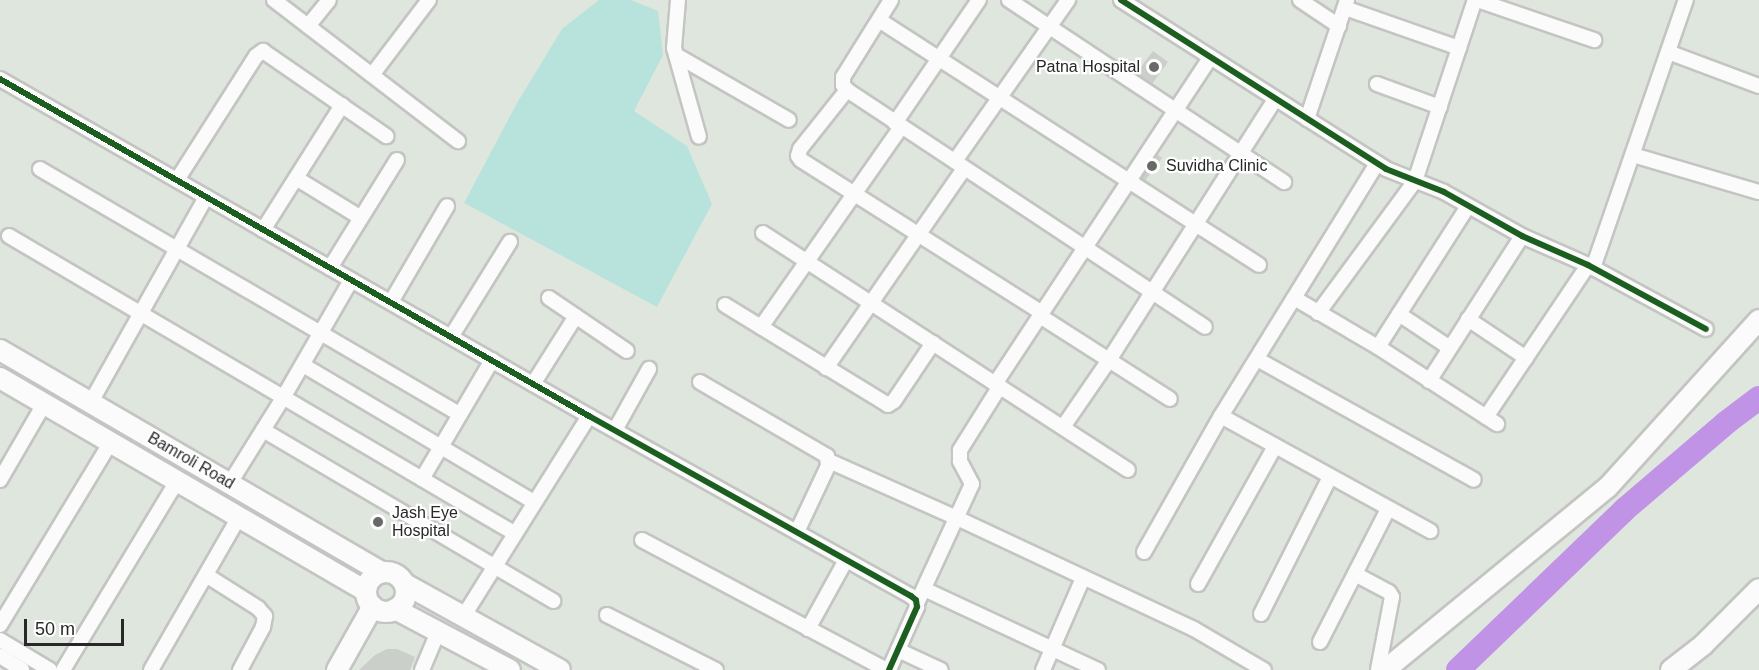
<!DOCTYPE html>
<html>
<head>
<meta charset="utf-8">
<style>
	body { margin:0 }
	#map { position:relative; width:1759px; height:670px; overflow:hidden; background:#dfe6de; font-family:Arial,sans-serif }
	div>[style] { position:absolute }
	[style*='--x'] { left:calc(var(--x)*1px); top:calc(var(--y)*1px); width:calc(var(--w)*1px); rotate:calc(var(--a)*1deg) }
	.green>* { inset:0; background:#b8e3dc }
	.river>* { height:24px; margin:-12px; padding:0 12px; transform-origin:12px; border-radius:12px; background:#c093e7 }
	.building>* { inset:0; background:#cacfc9 }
	.roads { filter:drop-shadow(2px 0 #c4c4c3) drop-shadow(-2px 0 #c4c4c3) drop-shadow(0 2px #c4c4c3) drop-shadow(0 -2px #c4c4c3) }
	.street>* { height:14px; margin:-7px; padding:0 7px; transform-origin:7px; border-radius:7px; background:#fafbfa }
	.secondary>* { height:20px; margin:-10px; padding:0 10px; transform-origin:10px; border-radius:10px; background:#fafbfa }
	.secondary>.ring { margin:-10px; padding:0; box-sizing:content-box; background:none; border:20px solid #fafbfa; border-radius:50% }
	.cycleway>* { height:6px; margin:-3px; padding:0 3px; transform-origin:3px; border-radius:3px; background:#1b5e20 }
	.dots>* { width:16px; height:16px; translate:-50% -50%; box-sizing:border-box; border:3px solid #fff; border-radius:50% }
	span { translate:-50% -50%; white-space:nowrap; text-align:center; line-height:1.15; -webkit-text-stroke:4.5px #fff; paint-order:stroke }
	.poi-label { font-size:16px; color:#282828 }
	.right { translate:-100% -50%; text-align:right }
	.left { translate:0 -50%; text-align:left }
	.street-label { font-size:16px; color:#282828 }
	.scale { position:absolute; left:24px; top:619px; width:100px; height:27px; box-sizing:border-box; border:3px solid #282828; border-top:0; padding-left:8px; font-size:18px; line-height:21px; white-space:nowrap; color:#282828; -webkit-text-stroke:4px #fff; paint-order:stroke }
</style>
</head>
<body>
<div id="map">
	<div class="green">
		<i style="clip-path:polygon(599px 0,631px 0,658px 11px,663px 55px,634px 111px,687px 146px,712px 204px,657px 307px,464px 203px,517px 103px,562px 29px)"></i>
	</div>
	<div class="river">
		<i style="--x:1458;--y:670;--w:231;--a:-43.9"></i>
		<i style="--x:1624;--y:510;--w:135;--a:-40.5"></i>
		<i style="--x:1727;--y:422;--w:40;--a:-37"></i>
	</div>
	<div class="building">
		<i style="clip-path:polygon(1153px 51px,1168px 62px,1147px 91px,1131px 80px)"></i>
		<i style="clip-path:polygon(1154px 152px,1162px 158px,1144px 182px,1136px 176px)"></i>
		<i style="clip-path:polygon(387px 649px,397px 649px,415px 657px,410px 670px,359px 670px,375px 655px)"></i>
	</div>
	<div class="roads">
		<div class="street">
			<i style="--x:274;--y:0;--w:232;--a:37.5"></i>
			<i style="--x:678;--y:0;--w:48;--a:94.8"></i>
			<i style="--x:674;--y:48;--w:92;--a:74.3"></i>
			<i style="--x:891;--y:0;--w:91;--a:121.9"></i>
			<i style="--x:843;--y:77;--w:8;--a:90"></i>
			<i style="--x:843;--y:85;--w:6;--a:51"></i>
			<i style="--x:847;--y:90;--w:429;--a:33.5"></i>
			<i style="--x:1009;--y:0;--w:330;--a:33.5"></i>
			<i style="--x:1121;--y:0;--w:314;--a:32.5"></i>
			<i style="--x:1386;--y:169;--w:62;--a:21.6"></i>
			<i style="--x:1444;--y:192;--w:90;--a:29.4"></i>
			<i style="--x:1522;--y:236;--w:72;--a:23.7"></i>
			<i style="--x:1588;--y:265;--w:134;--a:28.5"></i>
			<i style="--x:1300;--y:0;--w:47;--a:33.7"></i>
			<i style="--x:1477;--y:0;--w:124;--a:18.9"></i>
			<i style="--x:1345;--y:8;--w:121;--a:19.3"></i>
			<i style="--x:879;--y:20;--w:452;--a:32.8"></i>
			<i style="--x:308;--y:26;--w:33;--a:-51"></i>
			<i style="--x:1668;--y:52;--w:97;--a:20.5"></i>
			<i style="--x:676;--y:55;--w:130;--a:29.9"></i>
			<i style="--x:372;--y:75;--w:94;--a:-52.8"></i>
			<i style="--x:0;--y:79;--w:679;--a:29.78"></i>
			<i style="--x:589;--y:416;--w:369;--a:29.2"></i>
			<i style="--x:911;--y:596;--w:6;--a:39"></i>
			<i style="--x:916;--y:600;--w:7;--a:82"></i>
			<i style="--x:917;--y:607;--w:69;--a:114"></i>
			<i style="--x:1377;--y:84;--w:67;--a:20.1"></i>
			<i style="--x:847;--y:90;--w:75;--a:128.5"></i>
			<i style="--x:800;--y:149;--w:7;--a:106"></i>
			<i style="--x:798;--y:156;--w:5;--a:53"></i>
			<i style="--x:801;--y:160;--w:285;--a:32.4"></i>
			<i style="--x:1307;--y:119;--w:126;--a:-71.4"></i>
			<i style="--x:895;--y:123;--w:149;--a:-55.7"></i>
			<i style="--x:1633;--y:155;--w:131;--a:16.4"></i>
			<i style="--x:955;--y:161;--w:197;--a:-54.9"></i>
			<i style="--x:40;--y:169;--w:486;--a:30.3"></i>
			<i style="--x:296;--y:178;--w:76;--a:31.6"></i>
			<i style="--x:177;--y:180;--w:147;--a:-57.5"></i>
			<i style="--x:256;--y:56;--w:9;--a:-36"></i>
			<i style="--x:263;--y:51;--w:150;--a:34.6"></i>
			<i style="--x:263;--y:230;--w:148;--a:-57.7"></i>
			<i style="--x:763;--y:233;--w:435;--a:33"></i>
			<i style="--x:9;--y:236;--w:586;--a:30.46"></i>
			<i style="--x:330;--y:268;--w:127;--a:-58.2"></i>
			<i style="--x:1593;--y:268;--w:284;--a:-70.9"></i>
			<i style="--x:549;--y:298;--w:94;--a:34.2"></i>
			<i style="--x:1294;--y:298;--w:97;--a:30.3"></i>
			<i style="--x:1378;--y:347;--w:142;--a:32.9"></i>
			<i style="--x:391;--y:302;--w:111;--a:-59.7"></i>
			<i style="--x:725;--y:305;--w:191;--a:31.5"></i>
			<i style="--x:888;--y:405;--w:7;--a:-34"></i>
			<i style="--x:894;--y:401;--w:70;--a:-56.1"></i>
			<i style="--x:1318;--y:313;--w:164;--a:-53.7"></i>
			<i style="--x:1415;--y:181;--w:191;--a:-71.7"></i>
			<i style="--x:1399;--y:314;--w:61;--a:33.7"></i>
			<i style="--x:1040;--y:316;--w:154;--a:32.6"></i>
			<i style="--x:1468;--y:319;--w:70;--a:33.9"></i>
			<i style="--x:761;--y:327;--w:244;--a:-55"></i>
			<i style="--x:451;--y:337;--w:112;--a:-58.2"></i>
			<i style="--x:1378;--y:347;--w:167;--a:-57.4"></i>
			<i style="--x:1257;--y:359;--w:248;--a:29.1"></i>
			<i style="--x:303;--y:365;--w:269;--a:30.7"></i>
			<i style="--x:826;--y:368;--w:242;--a:-55.3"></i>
			<i style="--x:1429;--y:381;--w:172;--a:-57.3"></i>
			<i style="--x:700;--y:382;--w:147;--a:30.2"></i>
			<i style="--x:827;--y:456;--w:10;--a:84"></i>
			<i style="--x:828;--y:466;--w:73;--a:115.2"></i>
			<i style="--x:533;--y:384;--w:80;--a:-57.7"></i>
			<i style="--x:995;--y:384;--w:391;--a:-56.6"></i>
			<i style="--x:91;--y:402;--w:235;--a:-60.7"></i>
			<i style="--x:1221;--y:416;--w:239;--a:28.8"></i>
			<i style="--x:1486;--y:417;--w:183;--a:-56.1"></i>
			<i style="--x:1063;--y:427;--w:81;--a:-55.5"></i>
			<i style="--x:1109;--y:360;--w:309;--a:-57.5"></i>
			<i style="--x:263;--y:430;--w:337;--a:30.5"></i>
			<i style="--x:615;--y:430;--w:70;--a:-60.9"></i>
			<i style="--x:829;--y:461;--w:140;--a:24"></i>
			<i style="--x:957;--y:518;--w:262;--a:25.1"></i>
			<i style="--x:1194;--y:629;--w:81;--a:30.4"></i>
			<i style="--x:422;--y:479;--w:138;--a:-59.5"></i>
			<i style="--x:0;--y:480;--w:88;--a:-59.9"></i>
			<i style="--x:230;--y:483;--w:100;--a:-58.1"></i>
			<i style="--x:283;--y:398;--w:136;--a:-60"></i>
			<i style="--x:642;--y:540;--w:277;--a:28"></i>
			<i style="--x:1144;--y:552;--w:156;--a:-60.5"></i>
			<i style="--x:1221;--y:416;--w:297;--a:-58.3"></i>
			<i style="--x:1355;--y:574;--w:38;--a:28"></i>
			<i style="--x:1389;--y:592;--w:6;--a:59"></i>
			<i style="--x:1392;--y:597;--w:74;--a:100.9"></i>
			<i style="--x:206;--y:575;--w:62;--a:32.4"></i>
			<i style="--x:258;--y:608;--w:11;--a:49"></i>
			<i style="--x:265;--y:616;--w:11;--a:100"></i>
			<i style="--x:263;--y:627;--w:49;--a:118.1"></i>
			<i style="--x:1198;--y:584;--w:158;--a:-60.8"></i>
			<i style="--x:924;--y:589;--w:192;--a:25"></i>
			<i style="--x:917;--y:603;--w:131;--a:-65.2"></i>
			<i style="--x:972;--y:484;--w:26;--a:-118"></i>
			<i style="--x:960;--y:461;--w:11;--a:-90"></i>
			<i style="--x:960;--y:450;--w:75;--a:-58"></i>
			<i style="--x:1261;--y:614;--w:153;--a:-63.3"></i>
			<i style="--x:607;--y:615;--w:122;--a:26.8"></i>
			<i style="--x:463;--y:617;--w:237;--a:-57.9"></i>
			<i style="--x:0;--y:625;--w:214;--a:-58.8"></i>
			<i style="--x:808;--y:629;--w:79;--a:-61.2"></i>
			<i style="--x:0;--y:640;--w:58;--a:31"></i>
			<i style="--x:1320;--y:642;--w:149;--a:-62.9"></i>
			<i style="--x:898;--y:650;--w:47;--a:24.9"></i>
			<i style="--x:0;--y:656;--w:26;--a:32"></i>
			<i style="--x:63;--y:670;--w:221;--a:-58.9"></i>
			<i style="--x:151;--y:670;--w:177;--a:-60.1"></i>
			<i style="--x:422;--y:670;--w:41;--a:-67.2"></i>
			<i style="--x:1043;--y:670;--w:100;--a:-66.5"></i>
		</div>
		<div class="secondary">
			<i style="--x:0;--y:350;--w:442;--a:30.2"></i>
			<i style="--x:0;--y:378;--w:423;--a:30.2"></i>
			<i class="ring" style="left:366px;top:572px;width:20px;height:20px"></i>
			<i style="--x:405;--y:584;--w:177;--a:29"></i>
			<i style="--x:395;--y:609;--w:130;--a:27.9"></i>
			<i style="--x:337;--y:670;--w:73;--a:-60.6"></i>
			<i style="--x:1385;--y:670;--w:288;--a:-39.4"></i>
			<i style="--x:1608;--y:487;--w:225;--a:-47.9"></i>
			<i style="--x:1671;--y:670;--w:41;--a:-38"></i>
			<i style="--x:1703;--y:645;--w:79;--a:-45"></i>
		</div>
	</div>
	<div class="cycleway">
		<i style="--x:1121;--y:0;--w:314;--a:32.5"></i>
		<i style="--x:1386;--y:169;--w:62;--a:21.6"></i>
		<i style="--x:1444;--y:192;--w:90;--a:29.4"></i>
		<i style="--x:1522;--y:236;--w:72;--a:23.7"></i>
		<i style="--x:1588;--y:265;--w:134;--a:28.5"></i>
		<i style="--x:0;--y:79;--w:679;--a:29.78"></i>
		<i style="--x:589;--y:416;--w:369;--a:29.2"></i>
		<i style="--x:911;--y:596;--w:6;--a:39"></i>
		<i style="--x:916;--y:600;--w:7;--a:82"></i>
		<i style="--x:917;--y:607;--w:69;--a:114"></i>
	</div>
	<div class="dots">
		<i style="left:1154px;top:67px;background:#686a68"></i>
		<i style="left:1152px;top:166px;background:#686a68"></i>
		<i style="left:378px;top:522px;background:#686a68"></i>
	</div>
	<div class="poi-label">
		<span class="right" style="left:1140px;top:67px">Patna Hospital</span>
		<span class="left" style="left:1166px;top:166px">Suvidha Clinic</span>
		<span class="left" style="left:392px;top:522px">Jash Eye<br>Hospital</span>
	</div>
	<div class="street-label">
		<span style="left:191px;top:461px;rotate:30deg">Bamroli Road</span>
	</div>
	<div class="scale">50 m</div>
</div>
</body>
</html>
